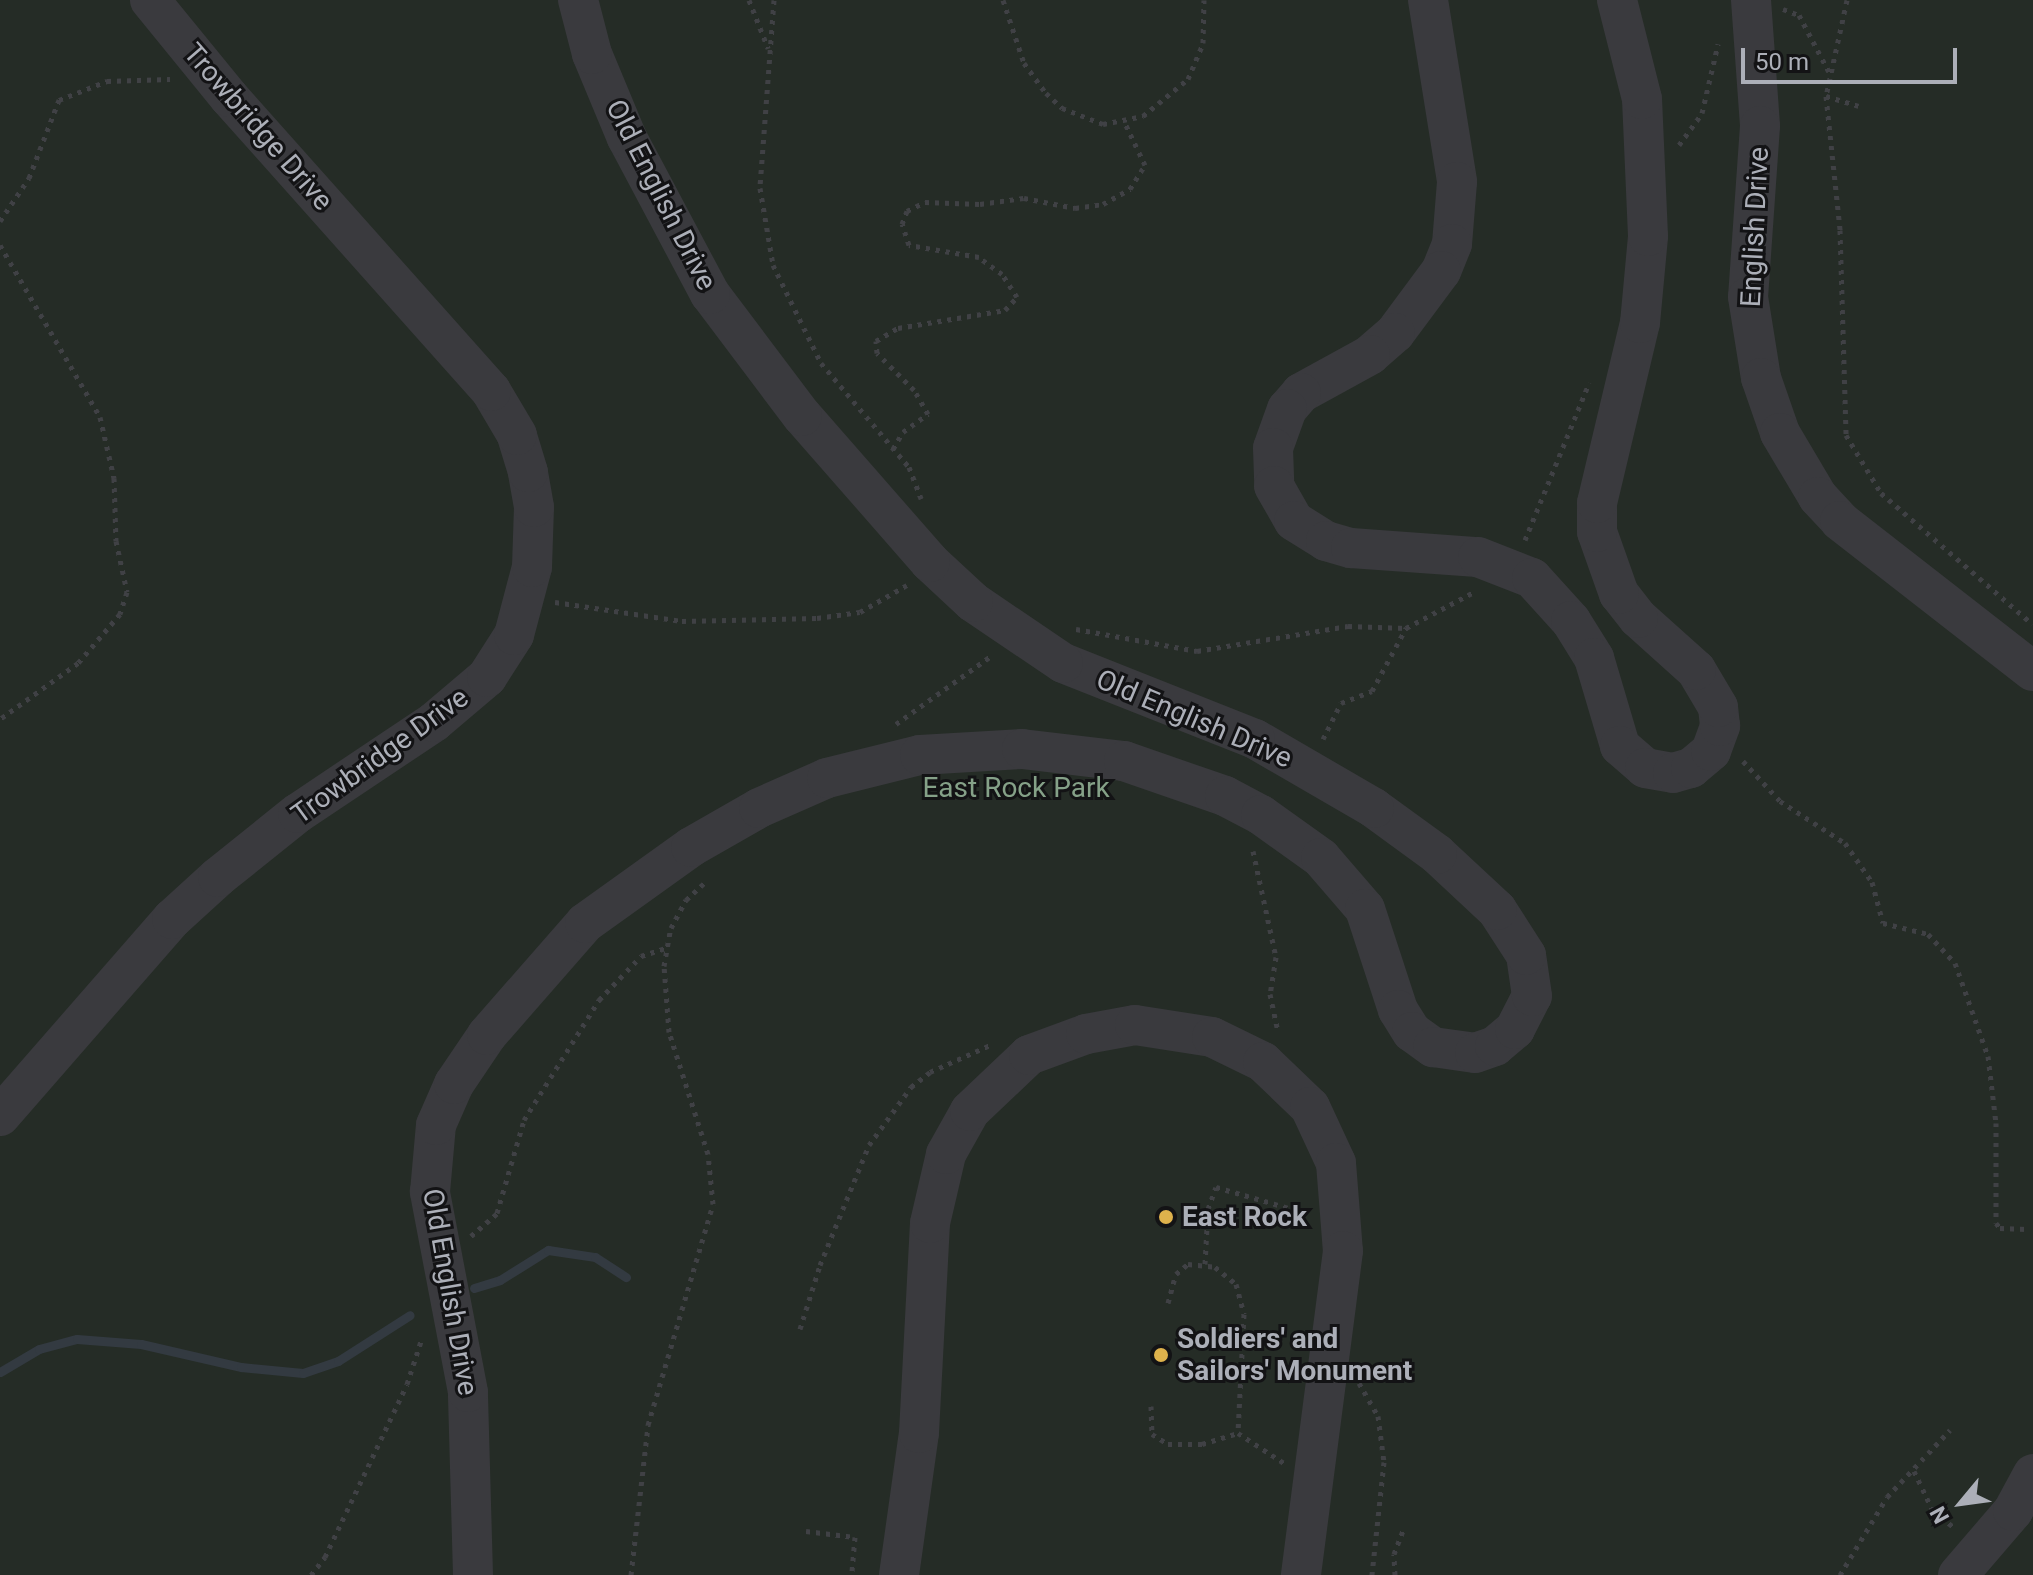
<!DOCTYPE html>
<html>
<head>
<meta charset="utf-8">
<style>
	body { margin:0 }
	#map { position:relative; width:2033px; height:1575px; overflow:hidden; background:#18181a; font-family:Roboto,sans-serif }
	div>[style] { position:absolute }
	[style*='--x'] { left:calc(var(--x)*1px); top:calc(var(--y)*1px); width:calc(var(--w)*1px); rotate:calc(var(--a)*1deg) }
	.green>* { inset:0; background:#252c26 }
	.stream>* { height:9px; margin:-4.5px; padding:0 4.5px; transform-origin:4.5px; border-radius:4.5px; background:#333a41 }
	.path>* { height:5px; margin-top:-2.5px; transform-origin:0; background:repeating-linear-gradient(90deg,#404145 0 4px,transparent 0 10px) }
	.minor>* { height:40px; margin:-20px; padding:0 20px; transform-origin:20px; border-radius:20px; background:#3a3a3e }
	.dots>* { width:22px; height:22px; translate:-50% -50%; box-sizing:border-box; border:4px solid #131315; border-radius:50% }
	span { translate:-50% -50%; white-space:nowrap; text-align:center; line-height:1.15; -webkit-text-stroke:6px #131315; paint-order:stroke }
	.street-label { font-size:28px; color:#acafb8 }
	.park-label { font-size:28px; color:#85a188 }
	.poi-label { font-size:28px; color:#acafb8; font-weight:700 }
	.left { translate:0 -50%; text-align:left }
	.north { position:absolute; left:1921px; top:1463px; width:80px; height:80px; -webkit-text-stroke:6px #131315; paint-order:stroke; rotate:241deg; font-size:22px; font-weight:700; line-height:32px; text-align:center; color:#acafb8 }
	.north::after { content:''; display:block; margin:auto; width:28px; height:36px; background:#acafb8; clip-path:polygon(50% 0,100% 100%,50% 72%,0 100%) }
	.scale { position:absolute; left:1741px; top:48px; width:216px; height:36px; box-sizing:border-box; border:4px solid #acafb8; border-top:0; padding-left:10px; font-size:24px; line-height:28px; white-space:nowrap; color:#acafb8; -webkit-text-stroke:6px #131315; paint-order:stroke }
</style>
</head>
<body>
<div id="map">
	<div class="green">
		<i style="clip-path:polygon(0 0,2033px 0,2033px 1575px,0 1575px)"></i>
	</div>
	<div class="stream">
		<i style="--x:474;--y:1288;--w:27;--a:-17"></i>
		<i style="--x:500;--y:1280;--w:57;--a:-32"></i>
		<i style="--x:548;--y:1250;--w:48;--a:8.5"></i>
		<i style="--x:595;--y:1257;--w:37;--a:33"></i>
		<i style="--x:0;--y:1372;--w:45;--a:-30.5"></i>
		<i style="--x:39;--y:1349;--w:39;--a:-15"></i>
		<i style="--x:77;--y:1339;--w:64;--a:4.5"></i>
		<i style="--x:141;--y:1344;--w:103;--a:13"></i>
		<i style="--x:241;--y:1367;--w:62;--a:5.5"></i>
		<i style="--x:303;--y:1373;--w:37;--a:-19"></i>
		<i style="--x:338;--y:1361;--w:85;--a:-32.6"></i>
	</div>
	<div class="path">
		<i style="--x:749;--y:0;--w:52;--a:68.4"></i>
		<i style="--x:774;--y:0;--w:189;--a:94.3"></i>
		<i style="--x:760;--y:188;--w:78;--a:80.4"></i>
		<i style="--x:773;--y:265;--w:109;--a:63.9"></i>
		<i style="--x:821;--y:363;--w:136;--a:49.8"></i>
		<i style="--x:909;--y:467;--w:34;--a:69"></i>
		<i style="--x:1003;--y:0;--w:66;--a:71.6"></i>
		<i style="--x:1024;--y:63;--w:37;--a:54"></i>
		<i style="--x:1046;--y:93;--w:22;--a:43"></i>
		<i style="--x:1062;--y:108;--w:44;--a:21.3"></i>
		<i style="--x:1103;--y:124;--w:41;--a:-11.3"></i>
		<i style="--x:1143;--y:116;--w:58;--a:-39.4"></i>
		<i style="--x:1188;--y:79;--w:39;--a:-67"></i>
		<i style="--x:1203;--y:43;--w:43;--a:-88.7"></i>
		<i style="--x:1847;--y:0;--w:98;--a:102.3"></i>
		<i style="--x:1826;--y:96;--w:135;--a:84"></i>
		<i style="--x:1840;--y:230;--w:205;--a:88.3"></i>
		<i style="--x:1846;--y:435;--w:68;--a:58.9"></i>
		<i style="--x:1881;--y:493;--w:200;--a:40.9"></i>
		<i style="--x:1783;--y:9;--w:17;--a:21"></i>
		<i style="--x:1799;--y:15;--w:64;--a:62.2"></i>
		<i style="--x:1826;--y:96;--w:34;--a:17"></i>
		<i style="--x:1679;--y:145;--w:39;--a:-54"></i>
		<i style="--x:1702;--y:113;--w:71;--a:-76.9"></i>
		<i style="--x:0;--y:221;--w:52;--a:-56"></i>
		<i style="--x:29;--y:178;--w:84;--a:-69"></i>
		<i style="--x:59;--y:100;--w:52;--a:-21.6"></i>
		<i style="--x:107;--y:81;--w:63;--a:-1.8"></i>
		<i style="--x:0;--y:245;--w:199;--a:59.8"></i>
		<i style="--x:100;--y:417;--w:63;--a:77.1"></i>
		<i style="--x:114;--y:478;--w:63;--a:88.2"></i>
		<i style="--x:116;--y:541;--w:52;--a:77.8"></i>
		<i style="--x:127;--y:592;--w:23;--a:108"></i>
		<i style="--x:120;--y:614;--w:65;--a:130.6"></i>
		<i style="--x:78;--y:663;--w:96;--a:144.3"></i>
		<i style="--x:893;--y:449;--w:20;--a:-60"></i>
		<i style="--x:903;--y:432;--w:31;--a:-36"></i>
		<i style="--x:928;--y:414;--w:28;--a:-120"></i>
		<i style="--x:914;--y:390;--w:52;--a:-135"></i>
		<i style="--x:877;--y:353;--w:12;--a:-95"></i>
		<i style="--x:876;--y:341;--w:26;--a:-31"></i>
		<i style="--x:898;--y:328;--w:109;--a:-9.5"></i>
		<i style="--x:1005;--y:310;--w:18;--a:-47"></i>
		<i style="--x:1017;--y:297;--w:27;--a:-123"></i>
		<i style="--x:1002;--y:274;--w:29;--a:-144"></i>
		<i style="--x:979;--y:257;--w:71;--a:-170.3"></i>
		<i style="--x:909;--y:245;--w:22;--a:-108"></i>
		<i style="--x:902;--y:224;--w:14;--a:-69"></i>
		<i style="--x:907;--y:211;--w:20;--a:-27"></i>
		<i style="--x:925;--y:202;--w:55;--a:2.1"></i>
		<i style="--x:980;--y:204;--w:44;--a:-7.8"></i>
		<i style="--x:1024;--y:198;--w:52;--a:11.1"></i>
		<i style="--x:1075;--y:208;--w:28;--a:-8"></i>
		<i style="--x:1103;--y:204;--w:31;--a:-29"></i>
		<i style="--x:1130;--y:189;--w:28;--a:-58"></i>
		<i style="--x:1145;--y:165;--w:47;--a:-115.5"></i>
		<i style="--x:1525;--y:540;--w:170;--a:-67.8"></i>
		<i style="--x:555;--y:602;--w:128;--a:8.5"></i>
		<i style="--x:682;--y:621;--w:135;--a:-1.3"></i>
		<i style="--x:817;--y:618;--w:43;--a:-7.9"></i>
		<i style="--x:860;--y:612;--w:54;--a:-29.9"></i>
		<i style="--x:1076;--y:629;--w:123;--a:10.3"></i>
		<i style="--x:1197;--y:651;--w:153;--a:-9.4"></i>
		<i style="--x:1348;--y:626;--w:58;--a:2"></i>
		<i style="--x:896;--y:724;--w:117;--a:-35.6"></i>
		<i style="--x:1323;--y:739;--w:40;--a:-63.4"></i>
		<i style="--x:1341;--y:703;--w:33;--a:-21"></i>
		<i style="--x:1372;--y:691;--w:72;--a:-61.6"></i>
		<i style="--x:1406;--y:628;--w:79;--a:-27.9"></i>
		<i style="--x:1743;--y:761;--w:54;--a:47.2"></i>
		<i style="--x:1780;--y:801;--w:77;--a:32.9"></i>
		<i style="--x:1845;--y:843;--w:47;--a:55.3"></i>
		<i style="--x:1872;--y:882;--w:42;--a:75"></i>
		<i style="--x:1883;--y:923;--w:46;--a:13.7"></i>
		<i style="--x:1928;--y:934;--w:40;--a:47"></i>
		<i style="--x:1955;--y:963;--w:99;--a:70.5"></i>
		<i style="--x:1988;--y:1056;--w:67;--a:83.2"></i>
		<i style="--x:1996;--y:1123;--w:100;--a:90"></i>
		<i style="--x:1996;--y:1223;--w:6;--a:51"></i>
		<i style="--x:2000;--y:1228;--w:27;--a:2"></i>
		<i style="--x:1253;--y:851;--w:108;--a:77.8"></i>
		<i style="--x:1276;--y:957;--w:37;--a:99"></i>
		<i style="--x:1270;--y:994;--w:39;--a:78"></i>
		<i style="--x:471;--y:1236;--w:35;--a:-41"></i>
		<i style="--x:497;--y:1213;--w:97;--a:-73.8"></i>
		<i style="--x:524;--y:1120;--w:142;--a:-58"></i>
		<i style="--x:599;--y:1000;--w:61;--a:-46.3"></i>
		<i style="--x:641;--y:956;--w:28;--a:-18"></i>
		<i style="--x:1205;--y:1264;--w:55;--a:-86.9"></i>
		<i style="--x:1208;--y:1209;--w:23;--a:-70"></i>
		<i style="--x:1216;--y:1187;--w:94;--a:16.1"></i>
		<i style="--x:1168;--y:1303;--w:30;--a:-75"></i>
		<i style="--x:1176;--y:1274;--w:16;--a:-40"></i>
		<i style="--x:1188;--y:1264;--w:27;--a:6"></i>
		<i style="--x:1215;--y:1267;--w:27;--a:39"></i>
		<i style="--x:1236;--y:1284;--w:31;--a:75"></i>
		<i style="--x:1244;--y:1314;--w:119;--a:92.9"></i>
		<i style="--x:1238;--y:1433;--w:55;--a:33.1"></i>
		<i style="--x:800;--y:1329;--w:67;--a:-72.6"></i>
		<i style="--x:820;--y:1265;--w:130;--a:-67.8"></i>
		<i style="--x:869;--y:1145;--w:72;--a:-54.1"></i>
		<i style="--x:911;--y:1087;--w:24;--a:-38"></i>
		<i style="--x:930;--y:1072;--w:66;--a:-24.2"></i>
		<i style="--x:1212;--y:1365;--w:27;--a:6"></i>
		<i style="--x:1359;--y:1383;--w:38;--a:60"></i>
		<i style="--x:1378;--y:1416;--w:46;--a:82.6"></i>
		<i style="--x:1384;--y:1462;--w:114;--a:96.1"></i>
		<i style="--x:1151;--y:1406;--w:28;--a:88"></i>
		<i style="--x:1152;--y:1434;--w:19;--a:32"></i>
		<i style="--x:1168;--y:1444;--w:34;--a:0"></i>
		<i style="--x:1202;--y:1444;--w:38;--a:-17"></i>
		<i style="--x:1914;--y:1471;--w:44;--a:64.6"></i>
		<i style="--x:1933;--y:1511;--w:29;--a:38"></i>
		<i style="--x:806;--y:1531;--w:49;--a:7"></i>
		<i style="--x:855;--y:1537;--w:38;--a:95"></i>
		<i style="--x:311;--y:1575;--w:23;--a:-52"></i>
		<i style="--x:325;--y:1557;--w:191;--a:-64.6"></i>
		<i style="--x:407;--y:1384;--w:48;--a:-71.9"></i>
		<i style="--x:631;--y:1575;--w:151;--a:-83.5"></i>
		<i style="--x:648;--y:1425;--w:230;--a:-73.6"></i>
		<i style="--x:713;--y:1204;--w:50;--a:-95.7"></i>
		<i style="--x:708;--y:1154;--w:128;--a:-107.7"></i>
		<i style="--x:669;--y:1032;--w:66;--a:-94.3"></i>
		<i style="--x:664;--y:966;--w:39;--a:-80"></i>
		<i style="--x:671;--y:928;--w:32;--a:-62"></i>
		<i style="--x:686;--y:900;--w:26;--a:-43"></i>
		<i style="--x:1395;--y:1575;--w:21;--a:-93"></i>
		<i style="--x:1394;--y:1554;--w:26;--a:-69"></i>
		<i style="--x:1840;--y:1575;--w:91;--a:-58.9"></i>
		<i style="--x:1887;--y:1497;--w:92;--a:-46.8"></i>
	</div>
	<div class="minor">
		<i style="--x:1428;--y:0;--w:184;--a:80.9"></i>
		<i style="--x:1457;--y:182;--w:62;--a:94.6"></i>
		<i style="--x:1452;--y:244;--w:29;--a:112"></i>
		<i style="--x:1441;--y:271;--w:77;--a:126.6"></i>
		<i style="--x:1395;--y:333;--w:33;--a:139"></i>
		<i style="--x:1370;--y:355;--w:79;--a:151.2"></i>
		<i style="--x:1301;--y:393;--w:21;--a:131"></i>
		<i style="--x:1287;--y:409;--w:41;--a:109.7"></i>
		<i style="--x:1273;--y:448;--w:38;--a:88"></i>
		<i style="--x:1274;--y:486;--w:40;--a:60.3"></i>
		<i style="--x:1294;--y:521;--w:38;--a:32"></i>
		<i style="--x:1326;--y:541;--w:26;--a:16"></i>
		<i style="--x:1351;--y:548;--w:127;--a:4.1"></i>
		<i style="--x:1478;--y:557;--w:58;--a:21.3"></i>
		<i style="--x:1532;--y:578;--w:58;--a:47.8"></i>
		<i style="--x:1571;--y:621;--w:44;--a:58.1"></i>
		<i style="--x:1594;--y:658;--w:92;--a:73.5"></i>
		<i style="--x:1620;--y:746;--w:33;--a:41"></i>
		<i style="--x:1645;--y:768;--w:28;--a:10"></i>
		<i style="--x:1673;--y:773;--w:19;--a:-16"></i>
		<i style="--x:1691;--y:768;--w:26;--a:-40"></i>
		<i style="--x:1711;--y:751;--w:27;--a:-70"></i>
		<i style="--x:1720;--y:726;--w:19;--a:-96"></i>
		<i style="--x:1718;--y:707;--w:43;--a:-120.7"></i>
		<i style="--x:1696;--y:670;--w:78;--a:-138.1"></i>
		<i style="--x:1638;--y:618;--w:31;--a:-128"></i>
		<i style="--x:1619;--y:594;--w:66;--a:-109.5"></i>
		<i style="--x:1597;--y:532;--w:29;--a:-90"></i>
		<i style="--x:1597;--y:503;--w:185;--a:-76.6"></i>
		<i style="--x:1640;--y:323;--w:87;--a:-84.7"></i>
		<i style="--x:1648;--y:236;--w:137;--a:-92.5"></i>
		<i style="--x:1642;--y:99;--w:102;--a:-104.2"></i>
		<i style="--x:1751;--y:0;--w:126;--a:85.9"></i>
		<i style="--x:1760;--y:126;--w:171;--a:94"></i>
		<i style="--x:1748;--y:297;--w:82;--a:80.9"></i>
		<i style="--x:1761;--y:378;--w:58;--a:70.9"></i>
		<i style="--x:1780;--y:433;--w:74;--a:59.3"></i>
		<i style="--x:1818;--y:497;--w:33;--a:47"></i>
		<i style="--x:1840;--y:521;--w:244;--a:37.9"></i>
		<i style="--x:0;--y:1116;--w:262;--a:-48.9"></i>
		<i style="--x:172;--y:919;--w:62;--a:-42.4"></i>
		<i style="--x:218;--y:877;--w:102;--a:-38.7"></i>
		<i style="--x:298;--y:813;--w:164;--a:-33.8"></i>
		<i style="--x:434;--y:722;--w:70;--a:-40.3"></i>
		<i style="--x:487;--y:677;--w:50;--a:-57.3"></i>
		<i style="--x:514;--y:635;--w:70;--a:-75.2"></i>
		<i style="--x:532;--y:567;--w:60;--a:-88.1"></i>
		<i style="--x:534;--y:507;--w:36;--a:-100"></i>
		<i style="--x:528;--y:472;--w:39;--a:-107"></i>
		<i style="--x:517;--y:435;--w:51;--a:-120.6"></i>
		<i style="--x:491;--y:391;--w:394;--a:-131.7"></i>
		<i style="--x:229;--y:97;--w:125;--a:-129.2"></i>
		<i style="--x:473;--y:1575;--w:183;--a:-91.6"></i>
		<i style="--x:468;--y:1392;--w:204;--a:-100.8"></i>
		<i style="--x:430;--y:1192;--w:67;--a:-84.9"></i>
		<i style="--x:436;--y:1125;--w:45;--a:-66.3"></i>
		<i style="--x:454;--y:1084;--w:59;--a:-56"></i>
		<i style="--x:487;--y:1035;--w:149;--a:-48.8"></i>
		<i style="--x:585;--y:923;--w:130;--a:-35.6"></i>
		<i style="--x:691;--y:847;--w:78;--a:-29.8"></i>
		<i style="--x:759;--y:808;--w:74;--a:-23.8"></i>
		<i style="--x:827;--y:778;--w:96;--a:-13.9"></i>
		<i style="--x:920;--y:755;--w:102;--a:-3.4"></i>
		<i style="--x:1022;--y:749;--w:103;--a:6.7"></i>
		<i style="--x:1124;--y:761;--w:107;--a:19.1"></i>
		<i style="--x:1225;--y:796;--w:41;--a:27.8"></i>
		<i style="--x:1261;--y:815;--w:74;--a:35.6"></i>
		<i style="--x:1321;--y:858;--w:67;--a:49.2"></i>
		<i style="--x:1365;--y:909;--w:106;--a:71.9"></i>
		<i style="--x:1398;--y:1010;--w:26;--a:58"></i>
		<i style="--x:1412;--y:1032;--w:26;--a:36"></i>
		<i style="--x:1433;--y:1047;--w:42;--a:8.1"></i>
		<i style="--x:1475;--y:1053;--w:21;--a:-19"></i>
		<i style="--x:1495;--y:1046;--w:26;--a:-40"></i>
		<i style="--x:1515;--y:1029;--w:37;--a:-63"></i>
		<i style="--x:1532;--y:996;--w:41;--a:-98.3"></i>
		<i style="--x:1526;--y:955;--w:54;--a:-122.8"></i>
		<i style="--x:1497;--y:910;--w:82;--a:-137"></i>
		<i style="--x:1437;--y:854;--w:78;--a:-143.9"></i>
		<i style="--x:1374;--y:808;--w:138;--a:-149.9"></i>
		<i style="--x:1255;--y:739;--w:206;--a:-158.4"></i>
		<i style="--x:1063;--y:663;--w:109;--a:-145.9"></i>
		<i style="--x:973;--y:602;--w:59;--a:-137.1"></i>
		<i style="--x:930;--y:562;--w:194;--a:-131.2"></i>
		<i style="--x:802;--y:416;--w:153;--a:-127"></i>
		<i style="--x:710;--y:294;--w:177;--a:-118"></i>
		<i style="--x:627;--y:138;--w:91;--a:-112.6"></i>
		<i style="--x:592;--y:54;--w:56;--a:-104.5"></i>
		<i style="--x:899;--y:1575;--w:143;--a:-82"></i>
		<i style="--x:919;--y:1433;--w:210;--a:-87"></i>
		<i style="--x:930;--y:1223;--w:71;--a:-76.9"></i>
		<i style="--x:946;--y:1154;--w:49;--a:-60.8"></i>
		<i style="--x:970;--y:1111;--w:81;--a:-43.5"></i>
		<i style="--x:1029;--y:1055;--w:61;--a:-20.2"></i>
		<i style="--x:1086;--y:1034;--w:50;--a:-10.4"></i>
		<i style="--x:1135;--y:1025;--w:78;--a:8.9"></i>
		<i style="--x:1212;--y:1037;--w:57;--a:26.1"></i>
		<i style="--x:1263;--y:1062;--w:65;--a:43.8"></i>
		<i style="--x:1310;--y:1107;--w:62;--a:65.1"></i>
		<i style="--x:1336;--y:1163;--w:88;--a:85.5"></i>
		<i style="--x:1343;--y:1251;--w:327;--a:97.4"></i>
		<i style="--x:1958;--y:1575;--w:84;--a:-49.3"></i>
		<i style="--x:2013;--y:1511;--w:42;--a:-61.6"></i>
	</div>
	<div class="dots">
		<i style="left:1166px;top:1217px;background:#deb24c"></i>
		<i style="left:1161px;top:1355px;background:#deb24c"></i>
	</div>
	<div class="street-label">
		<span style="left:258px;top:127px;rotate:49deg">Trowbridge Drive</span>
		<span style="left:661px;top:195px;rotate:63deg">Old English Drive</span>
		<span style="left:1755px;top:227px;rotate:-87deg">English Drive</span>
		<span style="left:1194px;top:719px;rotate:23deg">Old English Drive</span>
		<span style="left:380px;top:756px;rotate:-36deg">Trowbridge Drive</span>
		<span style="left:450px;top:1292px;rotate:80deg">Old English Drive</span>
	</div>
	<div class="park-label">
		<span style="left:1016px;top:788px">East Rock Park</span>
	</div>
	<div class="poi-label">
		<span class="left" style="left:1182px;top:1217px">East Rock</span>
		<span class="left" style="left:1177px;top:1355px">Soldiers' and<br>Sailors' Monument</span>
	</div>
	<div class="north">N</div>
	<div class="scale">50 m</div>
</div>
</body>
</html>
